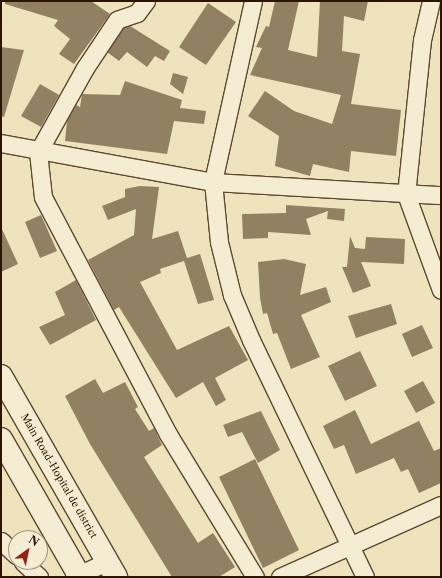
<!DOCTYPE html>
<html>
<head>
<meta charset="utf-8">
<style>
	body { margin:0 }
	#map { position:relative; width:442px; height:578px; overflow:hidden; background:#eee3bc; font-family:"Libre Caslon Text",serif }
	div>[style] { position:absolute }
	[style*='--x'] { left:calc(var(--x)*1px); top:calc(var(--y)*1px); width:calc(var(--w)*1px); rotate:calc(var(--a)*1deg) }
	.building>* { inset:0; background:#918062 }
	.roads { filter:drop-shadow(1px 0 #5d482f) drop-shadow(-1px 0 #5d482f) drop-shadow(0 1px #5d482f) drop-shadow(0 -1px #5d482f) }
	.street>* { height:17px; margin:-8.5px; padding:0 8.5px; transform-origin:8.5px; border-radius:8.5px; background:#f4edd3 }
	.secondary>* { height:22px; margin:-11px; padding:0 11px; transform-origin:11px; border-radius:11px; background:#f4edd3 }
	span { translate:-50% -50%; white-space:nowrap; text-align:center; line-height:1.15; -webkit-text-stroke:3px #f4edd3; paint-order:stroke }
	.street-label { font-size:10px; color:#2d1400 }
	.frame { position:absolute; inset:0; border:2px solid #2d1400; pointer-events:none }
	.north { position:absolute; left:8px; top:530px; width:40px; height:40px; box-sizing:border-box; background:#f4edd3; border:1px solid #a4967f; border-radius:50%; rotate:33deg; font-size:11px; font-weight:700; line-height:16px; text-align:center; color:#2d1400 }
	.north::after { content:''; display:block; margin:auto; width:14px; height:18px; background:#8f2418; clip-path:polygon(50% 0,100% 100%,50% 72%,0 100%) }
</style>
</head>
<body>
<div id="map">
	<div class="building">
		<i style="clip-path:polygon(5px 1px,91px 1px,110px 14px,74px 64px,59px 54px,70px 39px,54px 26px,58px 20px,5px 4px)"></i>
		<i style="clip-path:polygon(275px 1px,299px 1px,288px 50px,317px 57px,320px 1px,368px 1px,364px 21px,344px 16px,342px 51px,360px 54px,351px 104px,401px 110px,396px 156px,351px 151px,349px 172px,313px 164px,310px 176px,275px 166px,279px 136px,248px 116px,265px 91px,294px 111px,332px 124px,341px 95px,250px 75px,262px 48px,256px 47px,266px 26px,269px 27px)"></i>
		<i style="clip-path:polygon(208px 3px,236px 22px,206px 65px,179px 47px)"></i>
		<i style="clip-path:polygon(130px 26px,170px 51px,164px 61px,155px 56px,147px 67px,127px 52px,119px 61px,107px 52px,123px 28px)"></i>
		<i style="clip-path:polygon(1px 47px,24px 50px,4px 117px,1px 116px)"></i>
		<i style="clip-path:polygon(173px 73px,188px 77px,183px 94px,170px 84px)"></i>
		<i style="clip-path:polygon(125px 81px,182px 100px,180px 108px,206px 111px,204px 124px,174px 121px,167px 154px,65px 141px,67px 121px,76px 105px,80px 107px,82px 94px,120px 95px)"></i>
		<i style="clip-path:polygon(40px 84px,59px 95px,41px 127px,21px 116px)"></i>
		<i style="clip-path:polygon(140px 186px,159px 187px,152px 239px,178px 231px,187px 258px,200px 254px,214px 300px,198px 304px,184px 261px,160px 269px,161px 273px,140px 282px,177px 350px,229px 326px,248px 360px,215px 378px,226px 400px,216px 406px,203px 382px,176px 398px,119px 307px,114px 310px,88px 260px,134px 235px,136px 209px,108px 220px,102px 206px,125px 197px,125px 189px)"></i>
		<i style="clip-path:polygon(286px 205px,345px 209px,344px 221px,327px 219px,328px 211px,306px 219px,311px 235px,268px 232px,268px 238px,243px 239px,242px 214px,286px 213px)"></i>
		<i style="clip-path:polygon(41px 215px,57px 251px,40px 258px,25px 222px)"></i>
		<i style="clip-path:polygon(1px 227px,18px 264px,1px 272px)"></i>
		<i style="clip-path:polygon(350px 236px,355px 248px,365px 249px,366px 237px,405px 239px,404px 264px,361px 262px,371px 286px,353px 293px,342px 267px,347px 267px)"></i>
		<i style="clip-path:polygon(284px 259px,306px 264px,300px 295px,326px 287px,331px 302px,301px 315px,320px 357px,291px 369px,277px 333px,273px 334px,267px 313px,263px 314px,260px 298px,258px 262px)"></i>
		<i style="clip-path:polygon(76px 280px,96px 320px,50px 345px,39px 327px,65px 315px,55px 292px)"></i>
		<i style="clip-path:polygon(391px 304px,397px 324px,356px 338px,348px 316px)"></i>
		<i style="clip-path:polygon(422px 325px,433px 348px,412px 357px,402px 334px)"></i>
		<i style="clip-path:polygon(360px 351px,377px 386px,345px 401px,328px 366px)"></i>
		<i style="clip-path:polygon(95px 379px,103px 393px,125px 382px,138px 407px,135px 409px,149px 431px,154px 428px,162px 445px,144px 457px,198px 543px,213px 533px,235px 567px,219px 577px,172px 577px,90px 444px,65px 396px)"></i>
		<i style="clip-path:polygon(423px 381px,435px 403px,416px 413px,404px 391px)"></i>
		<i style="clip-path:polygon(355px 410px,371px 444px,419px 421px,434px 451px,441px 448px,441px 483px,419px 493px,408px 469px,401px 472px,394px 458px,356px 474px,344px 445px,334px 449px,323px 426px)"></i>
		<i style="clip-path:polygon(261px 411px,280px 450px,258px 463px,242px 432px,228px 437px,223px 425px)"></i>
		<i style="clip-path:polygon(255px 459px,299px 550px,263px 568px,219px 477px)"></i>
	</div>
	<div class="roads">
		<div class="street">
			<i style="--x:146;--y:1;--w:15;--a:127"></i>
			<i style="--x:137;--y:13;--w:21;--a:161"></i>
			<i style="--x:117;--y:20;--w:58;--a:123.7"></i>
			<i style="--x:85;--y:68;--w:96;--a:119.2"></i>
			<i style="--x:38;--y:152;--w:45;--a:83.7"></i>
			<i style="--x:43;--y:197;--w:268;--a:62.2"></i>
			<i style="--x:168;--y:434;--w:167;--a:58.7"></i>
			<i style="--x:253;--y:1;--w:185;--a:102.5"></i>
			<i style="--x:213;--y:182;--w:60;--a:84.3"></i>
			<i style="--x:219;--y:242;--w:55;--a:76.2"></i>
			<i style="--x:232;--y:295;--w:49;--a:67.1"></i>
			<i style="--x:251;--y:340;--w:263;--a:64.3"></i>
			<i style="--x:431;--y:1;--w:40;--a:103"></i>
			<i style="--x:422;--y:40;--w:155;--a:95.9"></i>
			<i style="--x:406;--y:194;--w:102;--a:70"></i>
			<i style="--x:1;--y:143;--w:216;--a:10.4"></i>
			<i style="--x:213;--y:182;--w:228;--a:3.3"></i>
			<i style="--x:1;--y:541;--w:21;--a:43"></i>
			<i style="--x:23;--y:562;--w:22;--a:43"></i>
			<i style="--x:74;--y:577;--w:38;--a:-25"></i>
			<i style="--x:280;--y:577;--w:176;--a:-24.1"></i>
		</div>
		<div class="secondary">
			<i style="--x:1;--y:376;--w:232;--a:60.2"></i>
			<i style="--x:1;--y:439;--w:159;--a:60.2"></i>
		</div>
	</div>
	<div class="street-label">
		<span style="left:59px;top:476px;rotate:60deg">Main Road-Hopital de district</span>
	</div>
	<div class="frame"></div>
	<div class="north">N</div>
</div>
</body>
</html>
